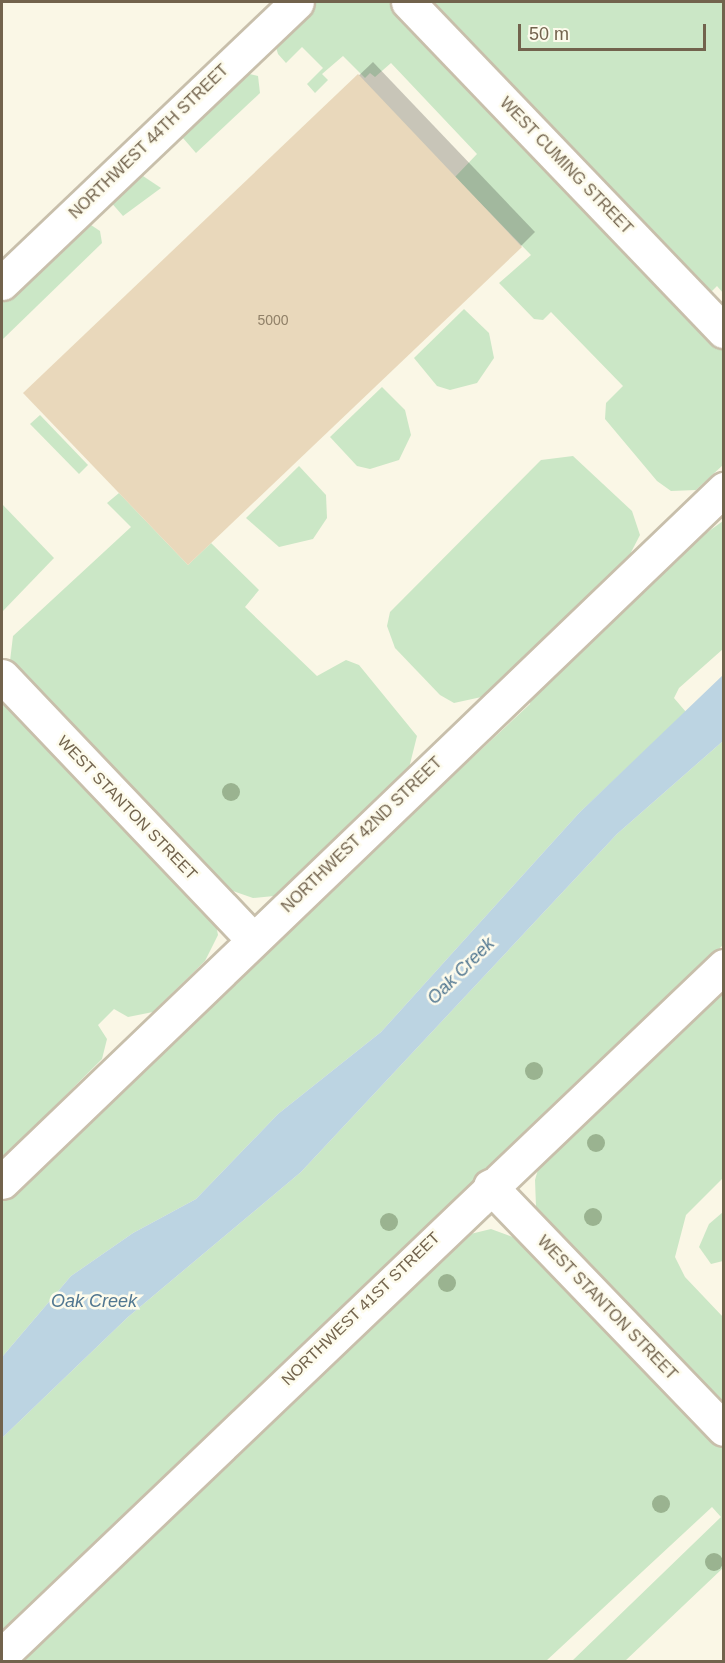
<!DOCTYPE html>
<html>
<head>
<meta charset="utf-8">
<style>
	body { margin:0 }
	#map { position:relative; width:725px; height:1663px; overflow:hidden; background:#faf7e6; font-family:Helvetica,sans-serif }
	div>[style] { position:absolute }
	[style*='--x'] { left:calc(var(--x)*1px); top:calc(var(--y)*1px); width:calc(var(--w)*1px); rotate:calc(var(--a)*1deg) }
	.green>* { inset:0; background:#cbe7c6 }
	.water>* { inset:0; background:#bcd4e2 }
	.shadow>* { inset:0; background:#0003 }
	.building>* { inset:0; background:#e9d8bb }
	.roads { filter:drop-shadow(2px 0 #c8bfab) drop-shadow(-2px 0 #c8bfab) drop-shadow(0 2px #c8bfab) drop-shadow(0 -2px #c8bfab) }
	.minor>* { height:33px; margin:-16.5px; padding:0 16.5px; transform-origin:16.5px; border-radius:16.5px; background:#fff }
	.trees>* { width:18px; height:18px; margin:-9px; border-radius:50%; background:#9ab390 }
	span { translate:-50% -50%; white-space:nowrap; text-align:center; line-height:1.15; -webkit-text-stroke:5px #fdfbec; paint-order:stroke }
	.number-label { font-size:14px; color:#908068 }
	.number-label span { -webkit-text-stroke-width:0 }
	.street-label { font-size:16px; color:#72634d }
	.water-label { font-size:18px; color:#507690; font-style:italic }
	.frame { position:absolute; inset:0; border:3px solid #72634d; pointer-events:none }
	.scale { position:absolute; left:518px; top:24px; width:188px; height:27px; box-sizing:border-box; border:3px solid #72634d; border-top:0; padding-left:8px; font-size:18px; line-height:21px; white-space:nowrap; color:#72634d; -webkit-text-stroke:4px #fdfbec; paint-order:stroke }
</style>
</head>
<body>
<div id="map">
	<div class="green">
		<i style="clip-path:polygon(312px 2px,392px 2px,723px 351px,723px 465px,696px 490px,671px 491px,657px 481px,605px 419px,606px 403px,623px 386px,551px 312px,543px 320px,534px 319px,499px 283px,531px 255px,455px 177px,477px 154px,391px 63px,375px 77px,370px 73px,365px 78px,343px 56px,322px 74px,328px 80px,315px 93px,307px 84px,323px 68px,302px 47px,286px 63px,278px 54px,275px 44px)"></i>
		<i style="clip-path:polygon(434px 2px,723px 2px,723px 293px,717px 286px,711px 292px,685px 267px)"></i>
		<i style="clip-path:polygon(241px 72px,258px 76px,260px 93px,196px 153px,176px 130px)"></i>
		<i style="clip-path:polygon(143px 176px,161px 188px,123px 216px,109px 200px)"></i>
		<i style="clip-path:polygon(88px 223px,100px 231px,102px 243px,2px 340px,2px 298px)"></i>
		<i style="clip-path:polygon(464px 309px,489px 333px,494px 358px,477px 383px,450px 390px,437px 386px,414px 358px)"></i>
		<i style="clip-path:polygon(382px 387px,405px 410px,411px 435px,399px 460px,370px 469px,357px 466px,330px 437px)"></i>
		<i style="clip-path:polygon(40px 415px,88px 465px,79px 474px,30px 424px)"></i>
		<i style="clip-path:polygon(573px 456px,632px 511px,640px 535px,626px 562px,486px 696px,454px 703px,440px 695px,395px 648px,387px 626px,390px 612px,541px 460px)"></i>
		<i style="clip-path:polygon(299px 466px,326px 495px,327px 518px,313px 539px,279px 547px,246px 518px)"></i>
		<i style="clip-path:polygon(119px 493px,188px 565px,211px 543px,259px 590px,245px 607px,317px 676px,346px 660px,359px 665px,417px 736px,409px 768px,274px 896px,253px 898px,230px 890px,10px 661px,13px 636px,131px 527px,107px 503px)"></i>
		<i style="clip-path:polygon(2px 504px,54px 558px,2px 612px)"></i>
		<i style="clip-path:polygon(723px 521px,723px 649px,679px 688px,674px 698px,686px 712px,579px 813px,381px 1032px,278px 1114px,196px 1199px,133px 1233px,71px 1276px,2px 1357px,2px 1197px,530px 704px,531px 694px,670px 559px)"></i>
		<i style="clip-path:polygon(2px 689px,215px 919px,218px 935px,205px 961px,153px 1012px,128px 1017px,114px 1009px,98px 1025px,107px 1039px,102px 1059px,2px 1159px)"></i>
		<i style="clip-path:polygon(723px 741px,723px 945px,2px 1635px,2px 1438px,128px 1317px,301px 1172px,617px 834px)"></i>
		<i style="clip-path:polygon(723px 981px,723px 1178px,686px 1215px,675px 1257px,685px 1277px,723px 1317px,723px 1408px,555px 1233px,536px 1207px,535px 1180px,542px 1155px)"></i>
		<i style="clip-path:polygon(723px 1212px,723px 1261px,711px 1264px,699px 1247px,709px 1224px)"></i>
		<i style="clip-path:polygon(491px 1229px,532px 1244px,723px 1444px,723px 1568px,625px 1661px,572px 1661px,721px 1517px,712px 1507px,546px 1661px,14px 1662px,454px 1238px)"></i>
	</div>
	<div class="water">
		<i style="clip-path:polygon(723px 675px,723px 741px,617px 834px,301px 1172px,128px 1317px,2px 1438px,2px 1357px,71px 1276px,133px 1233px,196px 1199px,278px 1114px,381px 1032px,579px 813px)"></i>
	</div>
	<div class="shadow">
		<i style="clip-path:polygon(373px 62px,535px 232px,521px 246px,39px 379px)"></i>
	</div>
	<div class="building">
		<i style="clip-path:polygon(358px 74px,522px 247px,188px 565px,23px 393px)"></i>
	</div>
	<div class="roads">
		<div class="minor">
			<i style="--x:408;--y:2;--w:456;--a:46.2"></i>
			<i style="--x:2;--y:283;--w:407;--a:-43.6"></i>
			<i style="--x:2;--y:676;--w:364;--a:46.4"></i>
			<i style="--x:2;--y:1182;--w:1001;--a:-43.83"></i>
			<i style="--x:490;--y:1186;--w:337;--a:46.1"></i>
			<i style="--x:2;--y:1655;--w:998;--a:-43.66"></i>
		</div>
	</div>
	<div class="trees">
		<i style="left:231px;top:792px"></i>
		<i style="left:534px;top:1071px"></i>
		<i style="left:596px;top:1143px"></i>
		<i style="left:593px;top:1217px"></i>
		<i style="left:389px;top:1222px"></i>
		<i style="left:447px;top:1283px"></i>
		<i style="left:661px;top:1504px"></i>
		<i style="left:714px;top:1562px"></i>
	</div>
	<div class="number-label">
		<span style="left:273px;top:320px">5000</span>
	</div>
	<div class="street-label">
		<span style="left:149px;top:142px;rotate:-44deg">NORTHWEST 44TH STREET</span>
		<span style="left:566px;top:166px;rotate:46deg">WEST CUMING STREET</span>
		<span style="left:127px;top:808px;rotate:46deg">WEST STANTON STREET</span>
		<span style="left:362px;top:835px;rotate:-44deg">NORTHWEST 42ND STREET</span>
		<span style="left:607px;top:1308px;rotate:46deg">WEST STANTON STREET</span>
		<span style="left:361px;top:1309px;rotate:-44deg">NORTHWEST 41ST STREET</span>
	</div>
	<div class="water-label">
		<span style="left:461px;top:971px;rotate:-45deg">Oak Creek</span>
		<span style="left:94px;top:1301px">Oak Creek</span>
	</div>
	<div class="frame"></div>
	<div class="scale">50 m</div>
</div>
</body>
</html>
